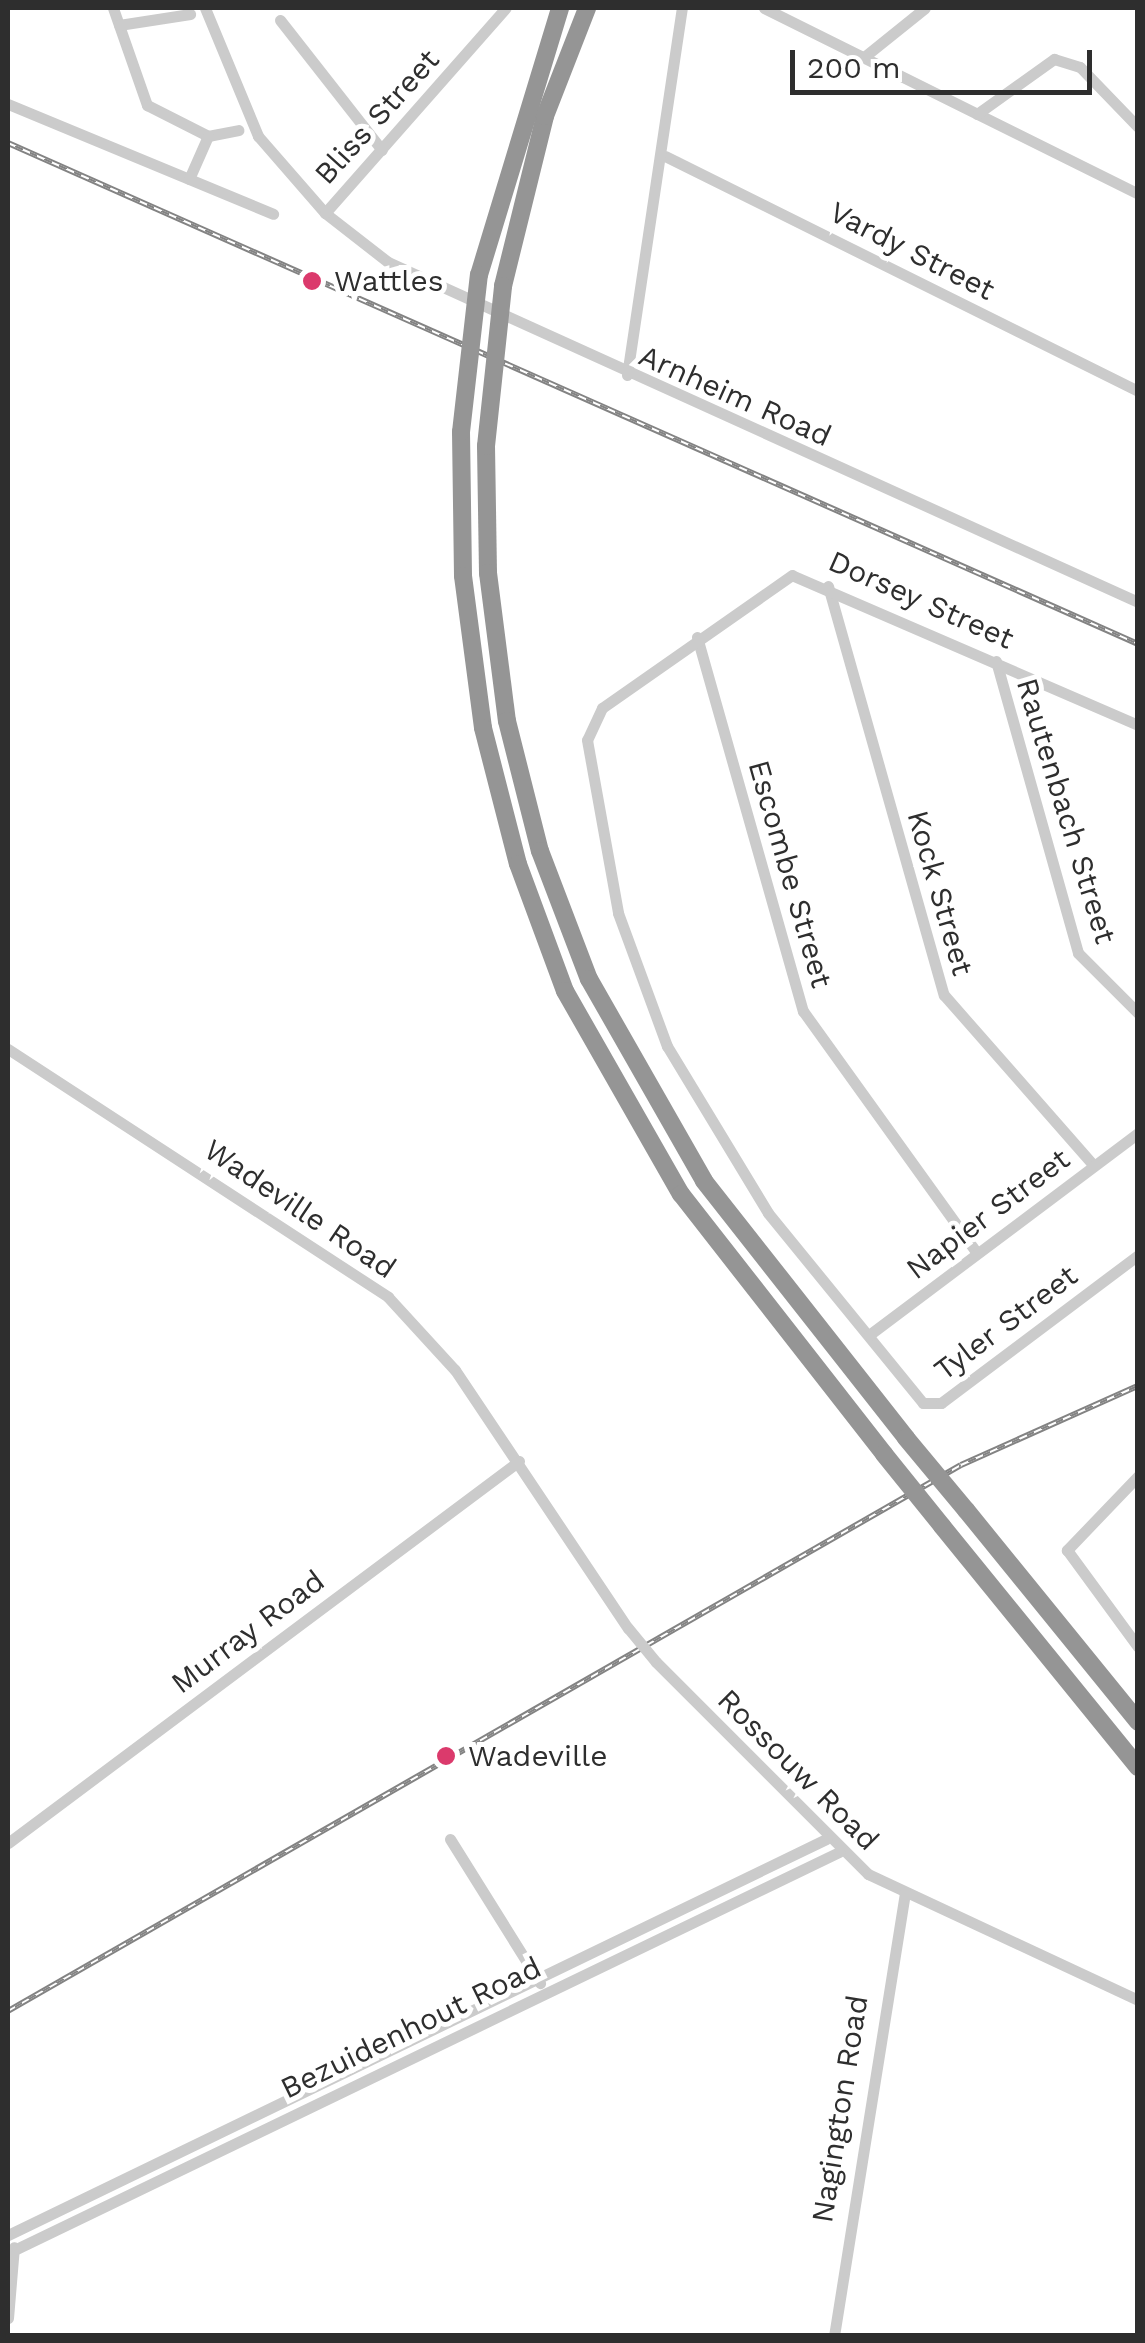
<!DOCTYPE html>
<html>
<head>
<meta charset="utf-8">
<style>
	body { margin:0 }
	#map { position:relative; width:1145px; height:2343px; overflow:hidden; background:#fff; font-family:"Work Sans",sans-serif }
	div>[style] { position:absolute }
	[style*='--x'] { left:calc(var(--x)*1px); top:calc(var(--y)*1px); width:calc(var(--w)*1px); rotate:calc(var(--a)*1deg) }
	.minor>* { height:11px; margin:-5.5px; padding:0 5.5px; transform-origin:5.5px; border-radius:5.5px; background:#cbcbcb }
	.highway>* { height:18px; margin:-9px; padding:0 9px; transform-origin:9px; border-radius:9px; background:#959595 }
	.rail>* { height:6px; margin-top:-3px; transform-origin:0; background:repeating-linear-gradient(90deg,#fff 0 8px,#838383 0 16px); box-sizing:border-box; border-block:2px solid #838383 }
	.minor-bridge>* { height:11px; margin:-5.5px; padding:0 5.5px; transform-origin:5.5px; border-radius:5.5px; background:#cbcbcb }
	.highway-bridge>* { height:18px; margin:-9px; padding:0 9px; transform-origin:9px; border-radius:9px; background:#959595 }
	.dots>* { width:28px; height:28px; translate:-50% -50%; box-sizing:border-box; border:5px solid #fff; border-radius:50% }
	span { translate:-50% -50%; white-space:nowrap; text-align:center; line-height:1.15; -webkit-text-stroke:10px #fff; paint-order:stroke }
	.street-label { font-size:30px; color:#2e2e2e }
	.poi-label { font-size:30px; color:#2e2e2e }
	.left { translate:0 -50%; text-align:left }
	.frame { position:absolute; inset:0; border:10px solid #2e2e2e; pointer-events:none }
	.scale { position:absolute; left:790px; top:50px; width:302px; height:45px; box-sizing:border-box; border:5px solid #2e2e2e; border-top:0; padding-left:12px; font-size:30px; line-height:35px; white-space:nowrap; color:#2e2e2e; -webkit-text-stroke:8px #fff; paint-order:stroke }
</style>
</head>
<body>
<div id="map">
	<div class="minor">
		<i style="--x:113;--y:8;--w:103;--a:70.7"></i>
		<i style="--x:147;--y:105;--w:68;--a:26.9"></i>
		<i style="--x:208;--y:136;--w:31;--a:-11"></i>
		<i style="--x:205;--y:8;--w:139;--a:67.5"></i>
		<i style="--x:258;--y:136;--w:102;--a:49"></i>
		<i style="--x:325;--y:213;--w:80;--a:37.9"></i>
		<i style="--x:388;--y:262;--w:823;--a:24.39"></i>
		<i style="--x:764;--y:8;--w:418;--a:26.4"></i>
		<i style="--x:280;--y:20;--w:165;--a:51.9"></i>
		<i style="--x:119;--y:25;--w:72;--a:-8.8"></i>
		<i style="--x:864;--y:57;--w:78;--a:-38.8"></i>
		<i style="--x:8;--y:104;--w:287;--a:22.5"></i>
		<i style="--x:977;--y:114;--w:95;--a:-35.5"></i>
		<i style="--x:1054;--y:59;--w:27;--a:17"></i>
		<i style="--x:1080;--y:67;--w:83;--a:46"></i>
		<i style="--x:665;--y:156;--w:528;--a:26.42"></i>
		<i style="--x:189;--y:179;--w:47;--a:-66.2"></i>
		<i style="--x:325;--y:213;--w:273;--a:-48.6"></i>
		<i style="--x:627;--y:375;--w:371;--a:-81.5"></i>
		<i style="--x:828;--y:586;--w:425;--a:74.2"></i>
		<i style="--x:944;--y:995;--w:227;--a:48.7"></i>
		<i style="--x:697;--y:637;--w:389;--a:74.2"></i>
		<i style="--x:803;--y:1011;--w:298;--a:54.3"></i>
		<i style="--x:996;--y:661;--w:303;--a:74.3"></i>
		<i style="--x:1078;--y:953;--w:85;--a:45"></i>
		<i style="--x:1138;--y:725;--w:377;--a:-156.6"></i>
		<i style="--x:792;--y:575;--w:232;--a:145"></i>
		<i style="--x:602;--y:708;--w:35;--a:115"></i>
		<i style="--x:587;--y:740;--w:176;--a:79.8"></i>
		<i style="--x:618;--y:913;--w:142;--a:69.8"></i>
		<i style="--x:667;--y:1046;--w:195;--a:58.8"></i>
		<i style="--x:768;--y:1213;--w:245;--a:50.8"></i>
		<i style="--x:923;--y:1403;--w:18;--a:0"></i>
		<i style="--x:941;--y:1403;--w:246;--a:-36.9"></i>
		<i style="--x:8;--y:1049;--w:454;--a:33.1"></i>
		<i style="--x:388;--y:1297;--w:99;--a:47.5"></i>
		<i style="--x:455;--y:1370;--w:311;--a:56.2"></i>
		<i style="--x:869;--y:1335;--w:336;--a:-36.9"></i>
		<i style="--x:1138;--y:1476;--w:103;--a:133.8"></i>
		<i style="--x:1067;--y:1550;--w:120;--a:53.8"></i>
		<i style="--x:656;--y:1662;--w:300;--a:45"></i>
		<i style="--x:868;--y:1874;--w:298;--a:25"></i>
		<i style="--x:450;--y:1839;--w:170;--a:58"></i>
		<i style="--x:8;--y:1843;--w:638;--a:-36.78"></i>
		<i style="--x:8;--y:2235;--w:909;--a:-25.83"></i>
		<i style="--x:8;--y:2253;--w:923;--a:-25.76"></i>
		<i style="--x:8;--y:2318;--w:71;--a:-85.2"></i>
		<i style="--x:834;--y:2336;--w:449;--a:-80.9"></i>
	</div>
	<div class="highway">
		<i style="--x:479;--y:275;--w:279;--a:-73.1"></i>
		<i style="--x:503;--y:286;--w:175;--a:-76.1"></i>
		<i style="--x:545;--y:116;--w:116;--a:-68.7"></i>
		<i style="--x:461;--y:432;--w:144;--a:89.2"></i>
		<i style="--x:463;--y:576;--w:153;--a:82.5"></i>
		<i style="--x:483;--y:728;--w:140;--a:75.6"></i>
		<i style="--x:518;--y:864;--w:135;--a:69.7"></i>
		<i style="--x:565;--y:991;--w:234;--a:60.3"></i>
		<i style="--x:681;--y:1194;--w:330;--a:52"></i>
		<i style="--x:486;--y:446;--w:127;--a:89.1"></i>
		<i style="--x:488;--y:573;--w:149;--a:82.7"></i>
		<i style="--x:507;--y:721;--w:134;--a:75.8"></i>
		<i style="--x:540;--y:851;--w:137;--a:69.1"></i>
		<i style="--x:589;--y:979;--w:232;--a:60.3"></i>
		<i style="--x:704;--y:1181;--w:327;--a:51.8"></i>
		<i style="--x:966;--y:1510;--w:273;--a:50.9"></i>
		<i style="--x:942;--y:1526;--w:311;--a:50.9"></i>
	</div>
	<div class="rail">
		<i style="--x:8;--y:143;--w:1236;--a:23.91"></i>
		<i style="--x:8;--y:2011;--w:1098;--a:-29.81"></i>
		<i style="--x:961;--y:1465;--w:194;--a:-24.1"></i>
	</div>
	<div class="minor-bridge">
		<i style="--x:628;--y:1628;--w:44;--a:50.5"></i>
	</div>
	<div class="highway-bridge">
		<i style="--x:461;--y:432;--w:158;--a:-83.5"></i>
		<i style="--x:486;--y:446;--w:161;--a:-83.9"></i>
		<i style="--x:906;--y:1438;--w:94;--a:50.2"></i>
		<i style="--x:884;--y:1454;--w:92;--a:51.1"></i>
	</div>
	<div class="dots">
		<i style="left:312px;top:281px;background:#db3a6c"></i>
		<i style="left:446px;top:1756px;background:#db3a6c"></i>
	</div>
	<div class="street-label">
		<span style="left:377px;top:117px;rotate:-48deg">Bliss Street</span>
		<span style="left:912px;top:251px;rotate:27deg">Vardy Street</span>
		<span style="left:735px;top:396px;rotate:24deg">Arnheim Road</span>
		<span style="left:921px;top:600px;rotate:24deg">Dorsey Street</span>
		<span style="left:1066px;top:811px;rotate:73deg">Rautenbach Street</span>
		<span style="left:790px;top:874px;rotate:74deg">Escombe Street</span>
		<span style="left:940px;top:893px;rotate:74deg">Kock Street</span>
		<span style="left:300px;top:1209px;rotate:34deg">Wadeville Road</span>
		<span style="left:988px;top:1214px;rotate:-37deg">Napier Street</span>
		<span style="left:1006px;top:1323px;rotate:-37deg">Tyler Street</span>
		<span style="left:248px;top:1632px;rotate:-37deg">Murray Road</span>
		<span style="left:798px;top:1770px;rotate:45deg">Rossouw Road</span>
		<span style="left:411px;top:2028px;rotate:-26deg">Bezuidenhout Road</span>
		<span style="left:840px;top:2109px;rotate:-81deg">Nagington Road</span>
	</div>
	<div class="poi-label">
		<span class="left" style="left:334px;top:281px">Wattles</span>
		<span class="left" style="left:468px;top:1756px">Wadeville</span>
	</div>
	<div class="frame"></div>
	<div class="scale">200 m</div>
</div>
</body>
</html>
